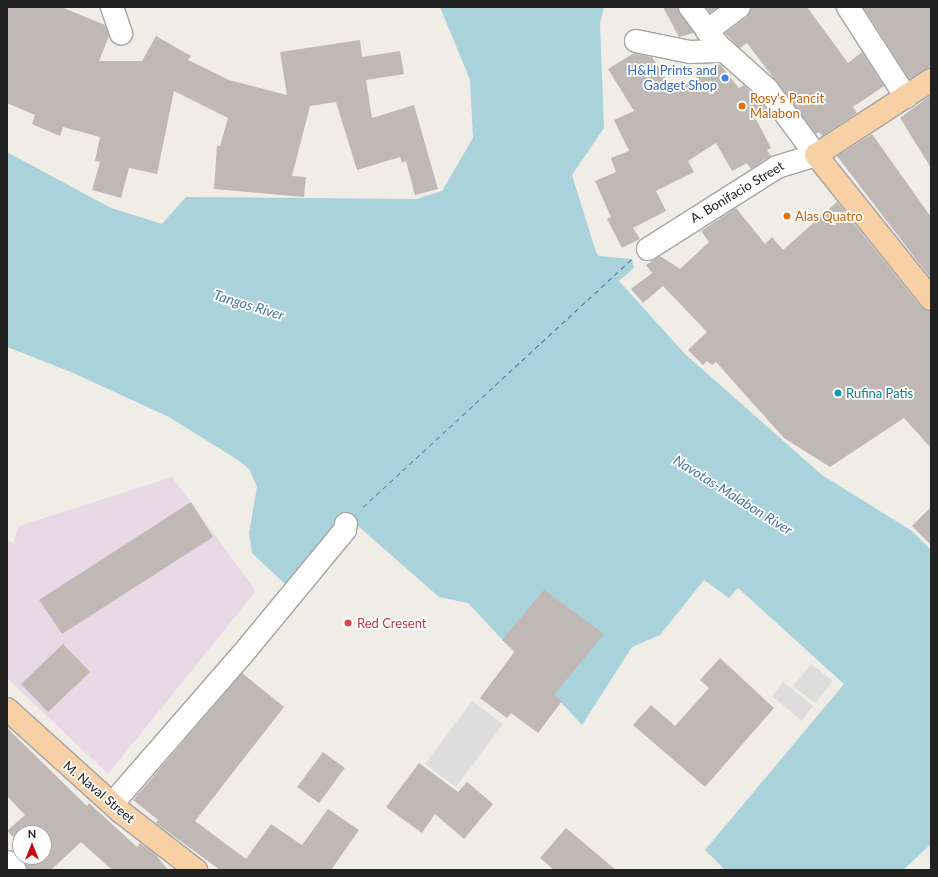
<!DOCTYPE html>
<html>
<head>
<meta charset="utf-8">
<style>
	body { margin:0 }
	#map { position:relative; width:938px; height:877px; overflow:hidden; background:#f0ede7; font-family:Lato,sans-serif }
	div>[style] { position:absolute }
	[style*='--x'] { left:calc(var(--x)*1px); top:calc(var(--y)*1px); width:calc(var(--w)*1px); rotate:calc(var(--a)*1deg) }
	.residential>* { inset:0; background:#dedddd }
	.industrial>* { inset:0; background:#e9d9e6 }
	.water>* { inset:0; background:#aad2db }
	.ferry>* { height:1px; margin-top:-0.5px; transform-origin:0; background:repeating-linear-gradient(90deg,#4b779c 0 5px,transparent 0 9px) }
	.building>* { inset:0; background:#c0b8b4 }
	.roads { filter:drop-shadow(1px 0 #a4a4a4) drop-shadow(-1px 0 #a4a4a4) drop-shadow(0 1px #a4a4a4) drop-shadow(0 -1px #a4a4a4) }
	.minor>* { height:22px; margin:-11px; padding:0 11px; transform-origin:11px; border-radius:11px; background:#fff }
	.major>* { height:22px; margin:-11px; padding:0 11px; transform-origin:11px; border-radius:11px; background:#f7d0a6 }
	.dots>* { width:11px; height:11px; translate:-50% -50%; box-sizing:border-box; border:2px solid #fff; border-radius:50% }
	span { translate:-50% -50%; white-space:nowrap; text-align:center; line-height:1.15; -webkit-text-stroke:3.5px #fff; paint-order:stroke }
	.shop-label { font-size:13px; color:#366cbe }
	.right { translate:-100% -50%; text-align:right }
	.food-label { font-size:13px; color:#c56008 }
	.left { translate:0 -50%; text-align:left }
	.street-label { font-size:13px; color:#202020 }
	.culture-label { font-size:13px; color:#0d838f }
	.health-label { font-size:13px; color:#be3a42 }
	.water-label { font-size:14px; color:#4b779c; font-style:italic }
	.frame { position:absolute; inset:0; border:8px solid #202020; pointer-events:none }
	.north { position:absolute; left:12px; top:825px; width:40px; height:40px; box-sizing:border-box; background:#fff; border:1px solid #a6a6a6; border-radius:50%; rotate:0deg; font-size:11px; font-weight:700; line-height:16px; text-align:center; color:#202020 }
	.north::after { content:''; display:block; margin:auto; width:14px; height:18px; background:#c40c15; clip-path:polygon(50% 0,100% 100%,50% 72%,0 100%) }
</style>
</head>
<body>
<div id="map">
	<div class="residential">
		<i style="clip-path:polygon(811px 664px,833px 681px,815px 703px,793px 686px)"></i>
		<i style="clip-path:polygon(783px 682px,813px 706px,802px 721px,772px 696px)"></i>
		<i style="clip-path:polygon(472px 701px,503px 724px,456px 787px,425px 764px)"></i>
	</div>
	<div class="industrial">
		<i style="clip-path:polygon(172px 477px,256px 591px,108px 774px,7px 678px,7px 540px,13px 543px,19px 526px)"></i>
	</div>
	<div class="water">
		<i style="clip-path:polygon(440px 7px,604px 7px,600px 24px,604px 128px,572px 175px,596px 252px,599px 256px,632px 259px,634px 268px,619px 281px,685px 354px,822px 475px,912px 531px,931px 550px,931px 844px,903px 870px,725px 870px,705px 850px,844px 684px,738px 588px,729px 598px,704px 580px,660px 635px,632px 647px,582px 725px,468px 603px,439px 597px,358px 526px,353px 525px,291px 587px,284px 583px,252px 553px,249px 533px,257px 487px,249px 469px,238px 460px,169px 417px,71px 372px,7px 347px,7px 152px,111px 208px,162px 224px,186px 197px,416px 199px,442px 191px,473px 138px,470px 80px)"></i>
	</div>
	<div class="ferry">
		<i style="--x:363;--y:507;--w:366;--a:-42.7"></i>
	</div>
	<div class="building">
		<i style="clip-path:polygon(7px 7px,61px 7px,105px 25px,109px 36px,99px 61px,142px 61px,156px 36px,191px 56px,188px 60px,229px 80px,287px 95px,280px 52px,360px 40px,362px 57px,400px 51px,404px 74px,366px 80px,372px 118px,414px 105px,438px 189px,415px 195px,406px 161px,402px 163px,400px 157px,357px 170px,336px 102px,310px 106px,292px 176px,306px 177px,304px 197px,214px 189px,217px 146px,220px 146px,228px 118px,174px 91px,157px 174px,129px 168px,121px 198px,92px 190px,100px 162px,95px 161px,100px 137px,63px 127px,60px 136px,32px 124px,35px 115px,7px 103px)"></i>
		<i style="clip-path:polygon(663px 7px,678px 7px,694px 33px,679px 37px)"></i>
		<i style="clip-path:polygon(706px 7px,718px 7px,710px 13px)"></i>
		<i style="clip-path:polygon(751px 7px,807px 7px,848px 63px,862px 52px,884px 86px,853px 107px,857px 113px,822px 136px,819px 132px,816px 134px,747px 43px,740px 48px,725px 33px,747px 17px)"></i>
		<i style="clip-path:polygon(863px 7px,931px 7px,931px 68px,909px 79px)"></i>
		<i style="clip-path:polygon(634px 53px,652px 57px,673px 91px,720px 64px,739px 88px,744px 85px,767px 110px,755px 117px,771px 148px,767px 150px,771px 156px,751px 169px,747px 163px,732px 171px,716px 143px,688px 161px,694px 172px,656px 191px,666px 211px,633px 228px,640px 239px,622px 248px,607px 219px,611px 217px,595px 181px,616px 172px,611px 158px,629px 151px,614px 120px,634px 111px,608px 69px)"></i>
		<i style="clip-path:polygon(931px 95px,931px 168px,900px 118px)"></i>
		<i style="clip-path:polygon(872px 134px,931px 217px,931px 279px,837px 156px)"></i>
		<i style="clip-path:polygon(837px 202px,921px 307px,931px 311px,931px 448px,904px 418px,830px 467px,784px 438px,716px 362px,712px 365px,707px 361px,703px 365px,688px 350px,707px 332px,663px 286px,643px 303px,631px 289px,652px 273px,646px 265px,660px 256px,680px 269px,709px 242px,701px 231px,736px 208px,765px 244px,772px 237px,783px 250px)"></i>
		<i style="clip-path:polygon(191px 502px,213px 537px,62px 634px,39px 600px)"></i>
		<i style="clip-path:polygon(931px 507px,931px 545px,912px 526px)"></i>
		<i style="clip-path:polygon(544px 590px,604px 634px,554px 695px,562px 701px,538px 733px,511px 713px,507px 718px,480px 698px,515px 651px,502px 640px)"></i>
		<i style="clip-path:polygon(63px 644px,90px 672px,48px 712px,21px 684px)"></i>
		<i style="clip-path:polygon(720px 658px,774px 708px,705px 787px,633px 725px,651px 705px,675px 726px,709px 688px,700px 680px)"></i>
		<i style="clip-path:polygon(242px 673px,284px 707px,195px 821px,246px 859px,271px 824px,302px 845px,328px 809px,359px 830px,331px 870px,220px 870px,156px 823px,158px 820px,133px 800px)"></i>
		<i style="clip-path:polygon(7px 728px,87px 806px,89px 803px,137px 847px,140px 843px,156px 855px,168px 870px,112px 870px,81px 842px,51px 870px,27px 870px,22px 860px,25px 857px,44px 857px,44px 833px,20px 833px,20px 843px,7px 831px,25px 815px,7px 796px)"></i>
		<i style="clip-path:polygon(323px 752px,345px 768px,319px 803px,297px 787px)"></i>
		<i style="clip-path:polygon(419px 763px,458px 792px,467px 782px,493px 804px,464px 839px,435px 814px,422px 833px,386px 807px)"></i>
		<i style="clip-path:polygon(566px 828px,616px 870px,554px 870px,540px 858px)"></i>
	</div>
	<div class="roads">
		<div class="minor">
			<i style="--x:112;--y:7;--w:28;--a:71"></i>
			<i style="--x:848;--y:7;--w:107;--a:57.2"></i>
			<i style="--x:707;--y:31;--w:40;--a:-37"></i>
			<i style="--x:636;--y:41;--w:55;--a:11.5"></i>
			<i style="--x:690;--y:52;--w:35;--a:-2"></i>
			<i style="--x:648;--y:249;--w:153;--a:-32.4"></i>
			<i style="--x:777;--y:167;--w:41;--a:-17.1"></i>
			<i style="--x:816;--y:155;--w:82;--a:-126.6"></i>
			<i style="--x:767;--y:89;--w:64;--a:-138.1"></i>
			<i style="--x:719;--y:46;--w:49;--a:-126.6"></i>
			<i style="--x:113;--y:803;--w:195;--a:-49"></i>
			<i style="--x:241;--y:656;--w:163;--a:-50.5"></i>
			<i style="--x:345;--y:530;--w:6;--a:-81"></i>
			<i style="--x:7;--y:862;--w:11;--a:45"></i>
		</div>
		<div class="major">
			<i style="--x:931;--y:80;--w:137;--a:146.9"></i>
			<i style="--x:816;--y:155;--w:184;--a:51.4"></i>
			<i style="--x:7;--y:709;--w:154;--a:42.1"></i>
			<i style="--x:121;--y:812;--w:95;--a:37.7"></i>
		</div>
	</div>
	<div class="dots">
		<i style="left:725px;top:78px;background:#3f7fe0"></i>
		<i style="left:742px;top:106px;background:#e8710a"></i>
		<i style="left:787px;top:216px;background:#e8710a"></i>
		<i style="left:838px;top:393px;background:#0f9aa8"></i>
		<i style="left:348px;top:623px;background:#e0444e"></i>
	</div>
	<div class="shop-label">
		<span class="right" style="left:717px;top:78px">H&amp;H Prints and<br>Gadget Shop</span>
	</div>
	<div class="food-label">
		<span class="left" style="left:750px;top:106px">Rosy's Pancit<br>Malabon</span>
		<span class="left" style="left:795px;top:216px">Alas Quatro</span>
	</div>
	<div class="street-label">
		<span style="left:737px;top:192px;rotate:-31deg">A. Bonifacio Street</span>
		<span style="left:99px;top:792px;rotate:40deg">M. Naval Street</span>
	</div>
	<div class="culture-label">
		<span class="left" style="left:846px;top:393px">Rufina Patis</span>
	</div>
	<div class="health-label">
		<span class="left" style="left:357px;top:623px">Red Cresent</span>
	</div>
	<div class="water-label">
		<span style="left:249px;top:305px;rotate:17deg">Tangos River</span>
		<span style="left:733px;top:495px;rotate:32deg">Navotas-Malabon River</span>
	</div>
	<div class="frame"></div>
	<div class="north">N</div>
</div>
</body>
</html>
